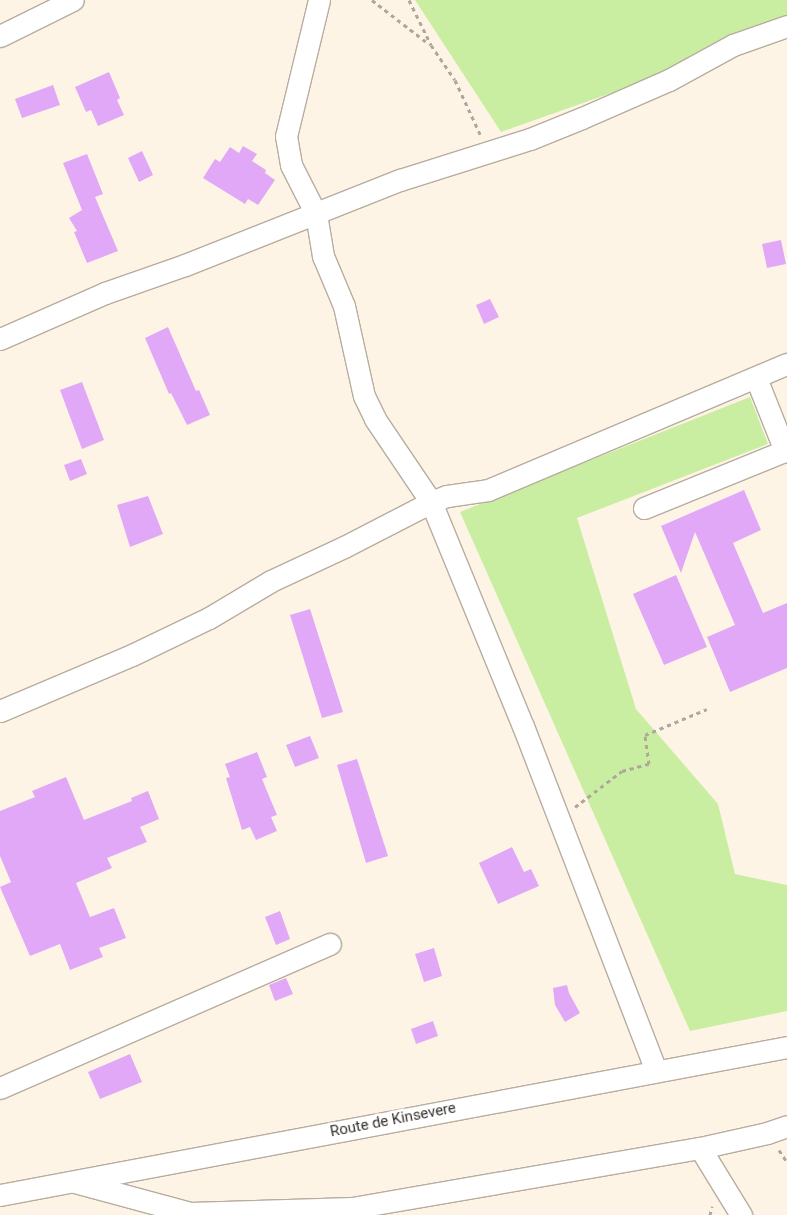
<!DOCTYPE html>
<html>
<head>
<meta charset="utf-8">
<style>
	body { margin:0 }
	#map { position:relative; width:787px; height:1215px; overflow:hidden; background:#fef4e5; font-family:Roboto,sans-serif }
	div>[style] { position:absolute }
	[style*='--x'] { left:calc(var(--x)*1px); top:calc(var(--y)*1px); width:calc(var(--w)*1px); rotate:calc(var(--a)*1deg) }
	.green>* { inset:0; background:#caeea1 }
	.building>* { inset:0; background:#e1a8f7 }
	.path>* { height:3px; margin-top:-1.5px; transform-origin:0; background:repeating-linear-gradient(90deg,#afa79c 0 4px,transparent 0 8px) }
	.roads { filter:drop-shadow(1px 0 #b7ad9f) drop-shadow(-1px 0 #b7ad9f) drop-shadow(0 1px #b7ad9f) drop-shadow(0 -1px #b7ad9f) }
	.minor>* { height:21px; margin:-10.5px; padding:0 10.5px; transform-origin:10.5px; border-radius:10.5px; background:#fff }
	span { translate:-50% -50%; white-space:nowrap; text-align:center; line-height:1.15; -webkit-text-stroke:5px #fff; paint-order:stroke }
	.street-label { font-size:15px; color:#36322d }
</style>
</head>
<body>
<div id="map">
	<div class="green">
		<i style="clip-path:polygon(415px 0,787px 0,787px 31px,501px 132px)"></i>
		<i style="clip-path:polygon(750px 397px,768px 444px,577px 518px,636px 709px,718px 804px,735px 874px,787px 885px,787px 1011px,690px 1031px,460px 512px)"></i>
	</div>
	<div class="building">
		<i style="clip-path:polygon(109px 72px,120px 98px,117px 100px,124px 115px,98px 126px,91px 110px,86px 112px,75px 87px)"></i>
		<i style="clip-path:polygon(53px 85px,60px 105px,22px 118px,15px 99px)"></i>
		<i style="clip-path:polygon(243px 146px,257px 154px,252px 161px,266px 170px,265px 173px,275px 180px,258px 205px,248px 199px,245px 204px,203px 178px,215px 159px,220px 162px,230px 147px,239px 153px)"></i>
		<i style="clip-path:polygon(142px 151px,153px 175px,139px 182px,128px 158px)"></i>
		<i style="clip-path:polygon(87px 154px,103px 194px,95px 197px,118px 251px,87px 263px,74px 232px,77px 231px,69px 218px,82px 210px,63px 163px)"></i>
		<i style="clip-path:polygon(781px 240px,786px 264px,767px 268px,762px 244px)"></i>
		<i style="clip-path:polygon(490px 299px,499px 317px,484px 324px,476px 305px)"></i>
		<i style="clip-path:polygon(168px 327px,196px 391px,199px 390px,210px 415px,187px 425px,171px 393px,169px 394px,145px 338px)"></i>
		<i style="clip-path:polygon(82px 382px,104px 440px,82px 449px,60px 390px)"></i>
		<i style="clip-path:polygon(81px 459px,87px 474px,70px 481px,64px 465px)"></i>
		<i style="clip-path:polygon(744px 490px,761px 530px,733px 543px,763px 613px,787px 603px,787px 668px,730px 692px,707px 637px,735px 625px,695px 532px,681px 573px,661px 526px)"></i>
		<i style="clip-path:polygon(148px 496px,163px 534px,130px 547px,117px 505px)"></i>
		<i style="clip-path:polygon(676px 575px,707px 647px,664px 665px,633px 594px)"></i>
		<i style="clip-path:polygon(310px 609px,343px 712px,322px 718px,290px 615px)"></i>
		<i style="clip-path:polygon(310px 736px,319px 758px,295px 767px,286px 745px)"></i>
		<i style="clip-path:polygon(257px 752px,267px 777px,262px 779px,277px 815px,271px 817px,277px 831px,256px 840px,250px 827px,242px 830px,226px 778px,230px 777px,225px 764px)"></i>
		<i style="clip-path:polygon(357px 759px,388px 856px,366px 863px,337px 765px)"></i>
		<i style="clip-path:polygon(66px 777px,84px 820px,132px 801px,131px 798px,148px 791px,159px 819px,140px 827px,147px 842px,107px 858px,112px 868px,76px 883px,90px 917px,114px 908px,126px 938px,99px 948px,103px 957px,70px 970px,60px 944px,30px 956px,0 887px,11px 882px,0 856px,0 811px,35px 797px,32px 791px)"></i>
		<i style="clip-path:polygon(512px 847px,524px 872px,531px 869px,539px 886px,498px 904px,479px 863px)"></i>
		<i style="clip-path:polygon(280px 911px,290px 939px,276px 945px,265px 917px)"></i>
		<i style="clip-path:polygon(434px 948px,442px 976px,424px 982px,415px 954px)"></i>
		<i style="clip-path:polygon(286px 978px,293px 994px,275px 1001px,269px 985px)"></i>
		<i style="clip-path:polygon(567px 985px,569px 993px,580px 1013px,565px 1022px,555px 1005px,553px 988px)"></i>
		<i style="clip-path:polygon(433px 1021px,438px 1036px,416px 1044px,411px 1029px)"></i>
		<i style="clip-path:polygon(130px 1054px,142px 1082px,100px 1099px,88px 1072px)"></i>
	</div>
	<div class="path">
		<i style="--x:372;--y:0;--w:72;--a:37.7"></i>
		<i style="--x:409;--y:0;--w:50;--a:63.9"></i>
		<i style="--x:431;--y:45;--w:42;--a:55.6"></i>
		<i style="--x:455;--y:80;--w:60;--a:65.2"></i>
		<i style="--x:575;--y:807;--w:59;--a:-37.5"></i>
		<i style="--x:622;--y:771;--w:28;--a:-15"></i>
		<i style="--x:649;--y:764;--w:29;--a:-98"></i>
		<i style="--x:645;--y:735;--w:67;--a:-22.8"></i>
		<i style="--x:779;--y:1150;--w:14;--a:56"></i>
		<i style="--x:710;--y:1215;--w:9;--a:-77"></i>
	</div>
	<div class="roads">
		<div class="minor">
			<i style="--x:319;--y:0;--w:140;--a:103.6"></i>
			<i style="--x:286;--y:136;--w:29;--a:80"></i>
			<i style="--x:291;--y:165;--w:55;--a:63"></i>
			<i style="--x:316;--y:214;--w:43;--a:80.5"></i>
			<i style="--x:323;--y:256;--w:54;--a:67.2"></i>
			<i style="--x:344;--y:306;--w:92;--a:77.5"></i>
			<i style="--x:364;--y:396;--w:25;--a:64"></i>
			<i style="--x:375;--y:419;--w:100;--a:56"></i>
			<i style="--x:431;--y:502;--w:242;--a:67.7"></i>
			<i style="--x:523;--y:726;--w:370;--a:68.9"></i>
			<i style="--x:0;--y:36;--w:81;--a:-26.3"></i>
			<i style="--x:0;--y:339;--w:115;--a:-23.7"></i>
			<i style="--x:105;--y:293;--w:85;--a:-19.3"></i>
			<i style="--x:185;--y:265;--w:231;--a:-21.6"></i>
			<i style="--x:400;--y:180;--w:136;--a:-17.5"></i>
			<i style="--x:530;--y:139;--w:56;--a:-22"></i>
			<i style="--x:582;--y:118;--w:95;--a:-23.6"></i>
			<i style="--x:669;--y:80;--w:73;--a:-28.7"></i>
			<i style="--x:733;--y:45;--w:57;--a:-19.4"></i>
			<i style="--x:756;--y:378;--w:79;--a:68.3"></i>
			<i style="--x:644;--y:508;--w:154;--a:-22.1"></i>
			<i style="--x:0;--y:711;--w:143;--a:-23"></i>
			<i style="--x:132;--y:655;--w:85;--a:-25.7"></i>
			<i style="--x:209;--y:618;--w:72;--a:-30.8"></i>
			<i style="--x:271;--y:581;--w:81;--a:-25"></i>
			<i style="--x:344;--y:547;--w:98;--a:-27.3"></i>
			<i style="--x:431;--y:502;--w:17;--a:-21"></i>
			<i style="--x:447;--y:496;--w:41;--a:-8.3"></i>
			<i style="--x:488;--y:490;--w:324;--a:-22.9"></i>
			<i style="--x:0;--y:1088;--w:360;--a:-23.6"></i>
			<i style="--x:700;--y:1148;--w:79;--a:58.5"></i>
			<i style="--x:75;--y:1182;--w:119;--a:15.1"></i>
			<i style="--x:190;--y:1213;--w:162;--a:-1.8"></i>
			<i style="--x:352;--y:1208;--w:353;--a:-9.8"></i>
			<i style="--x:700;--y:1148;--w:69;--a:-12.6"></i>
			<i style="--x:767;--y:1133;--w:21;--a:-19"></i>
			<i style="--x:0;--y:1195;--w:801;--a:-10.65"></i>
		</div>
	</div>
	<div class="street-label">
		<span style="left:393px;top:1120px;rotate:-11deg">Route de Kinsevere</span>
	</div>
</div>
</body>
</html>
